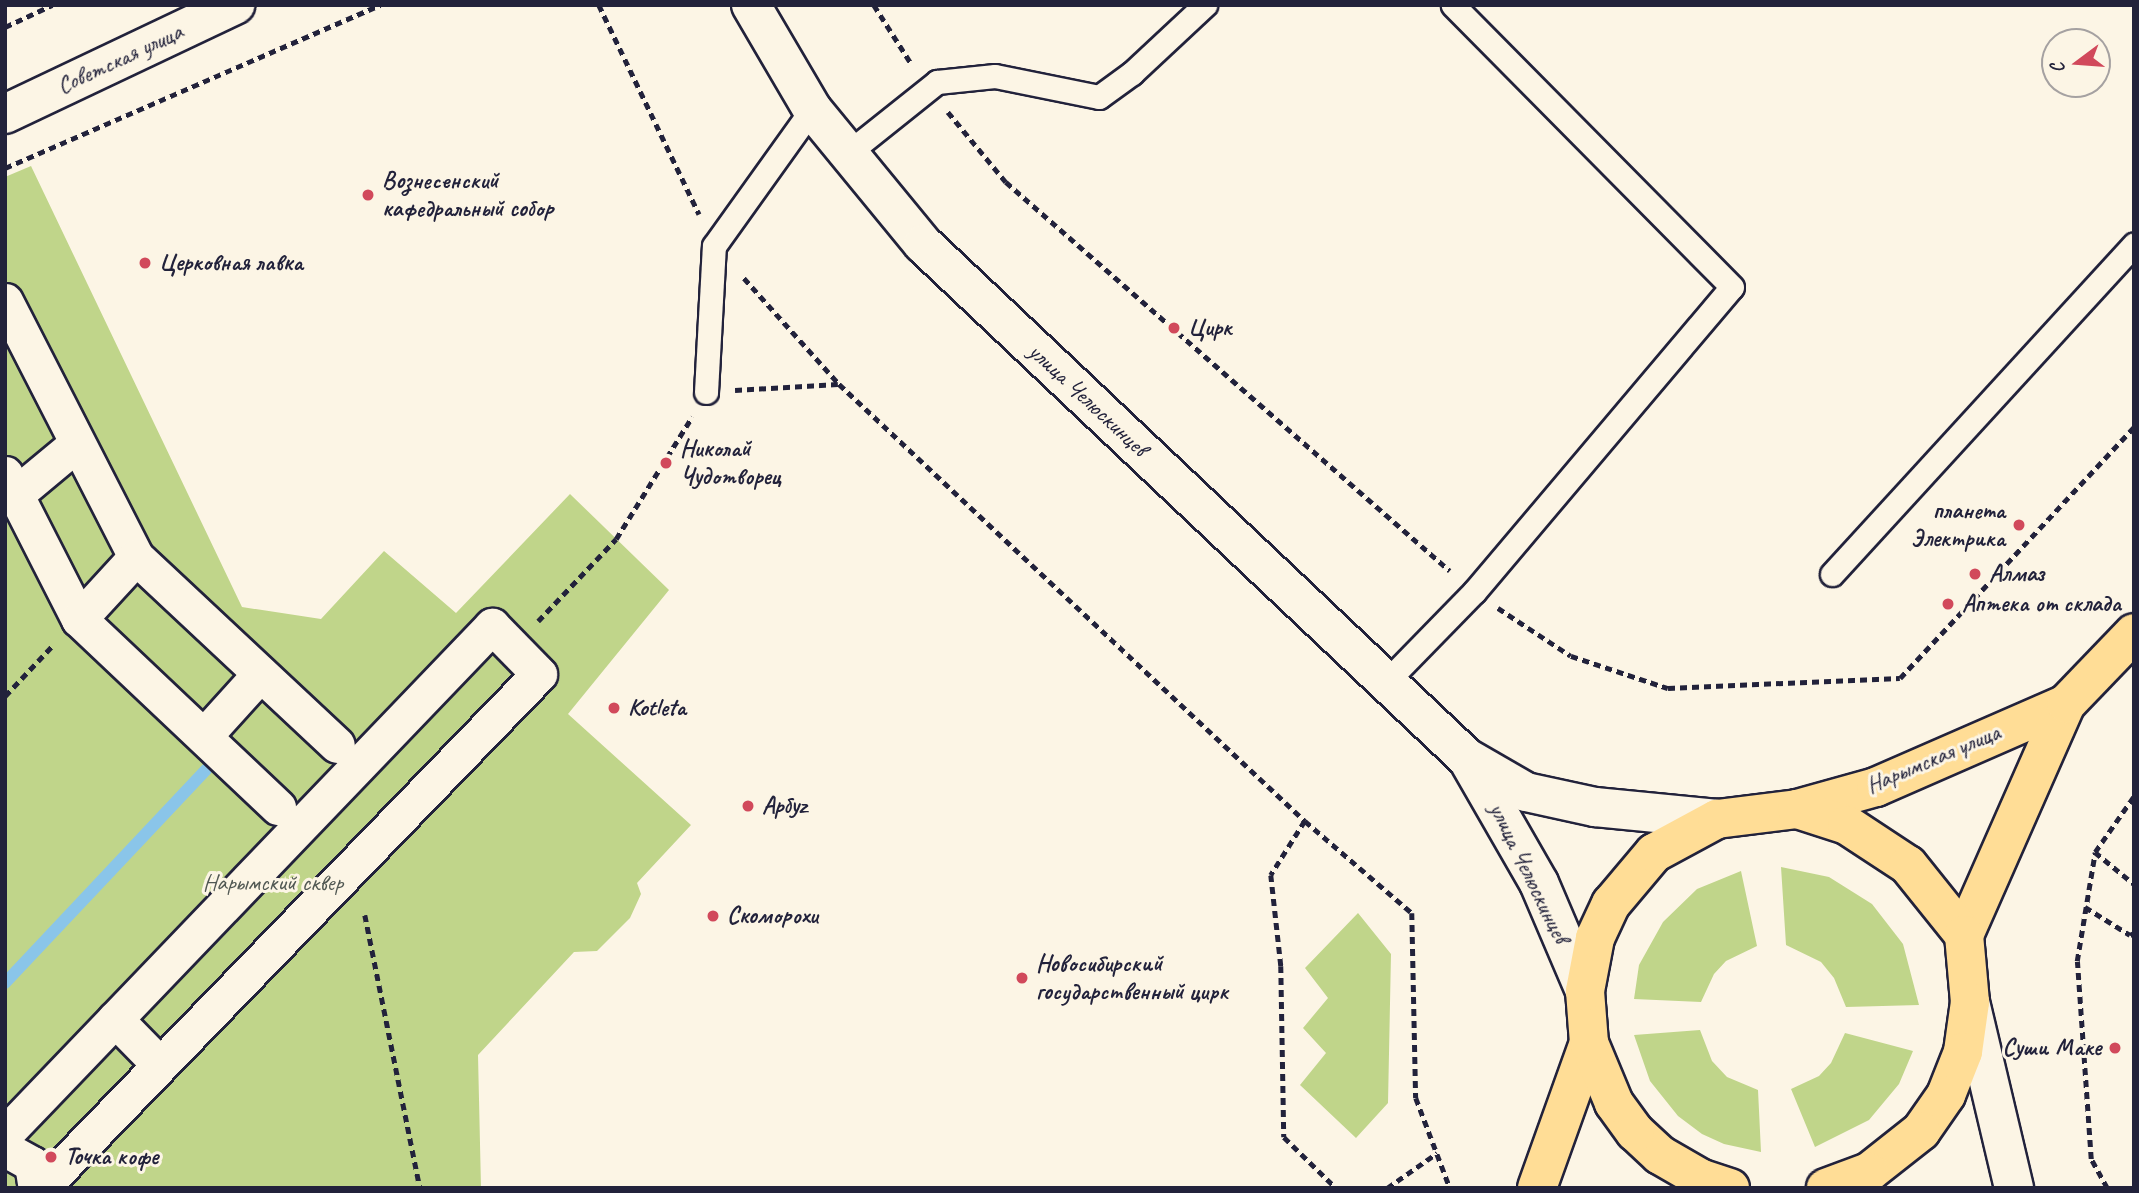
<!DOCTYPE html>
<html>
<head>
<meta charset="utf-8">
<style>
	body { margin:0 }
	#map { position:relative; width:2139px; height:1193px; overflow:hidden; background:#fcf5e5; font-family:Caveat,sans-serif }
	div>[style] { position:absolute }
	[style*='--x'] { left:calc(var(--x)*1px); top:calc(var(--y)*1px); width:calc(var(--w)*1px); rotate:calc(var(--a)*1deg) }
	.green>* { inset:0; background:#c0d58a }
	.stream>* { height:12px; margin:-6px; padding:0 6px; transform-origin:6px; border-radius:6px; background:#8ac5e9 }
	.path>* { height:4.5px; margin-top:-2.25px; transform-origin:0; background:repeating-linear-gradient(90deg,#22223b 0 7px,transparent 0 12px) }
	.roads { filter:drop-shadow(2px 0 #22223b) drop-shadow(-2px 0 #22223b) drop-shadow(0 2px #22223b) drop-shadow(0 -2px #22223b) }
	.service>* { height:23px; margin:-11.5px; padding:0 11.5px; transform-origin:11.5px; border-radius:11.5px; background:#fcf5e5 }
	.pedestrian>* { height:35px; margin:-17.5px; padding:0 17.5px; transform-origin:17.5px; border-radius:17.5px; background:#fcf5e5 }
	.tertiary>* { height:38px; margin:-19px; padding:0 19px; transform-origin:19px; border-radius:19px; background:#fcf5e5 }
	.secondary>* { height:38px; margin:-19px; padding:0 19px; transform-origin:19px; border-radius:19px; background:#fcf5e5 }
	.primary>* { height:38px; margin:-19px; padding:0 19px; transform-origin:19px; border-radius:19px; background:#ffdd96 }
	.dots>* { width:19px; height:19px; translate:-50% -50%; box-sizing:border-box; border:4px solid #fcf5e5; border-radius:50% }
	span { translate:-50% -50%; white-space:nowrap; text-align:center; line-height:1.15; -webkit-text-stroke:6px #fcf5e5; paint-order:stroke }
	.street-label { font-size:24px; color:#22223b }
	.poi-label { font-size:24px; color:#22223b; font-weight:700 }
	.left { translate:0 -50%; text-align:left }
	.right { translate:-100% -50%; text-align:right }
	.park-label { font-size:24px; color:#515853 }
	.frame { position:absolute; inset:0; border:7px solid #22223b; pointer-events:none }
	.north { position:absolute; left:2041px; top:28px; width:70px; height:70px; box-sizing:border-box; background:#fcf5e5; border:2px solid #a5a1a1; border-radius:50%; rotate:254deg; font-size:19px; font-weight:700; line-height:28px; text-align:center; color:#22223b }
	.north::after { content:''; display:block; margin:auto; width:24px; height:32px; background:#d1495b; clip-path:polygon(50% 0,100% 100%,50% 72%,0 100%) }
</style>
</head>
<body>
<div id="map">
	<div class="green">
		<i style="clip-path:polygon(31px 166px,242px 607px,321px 619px,384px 551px,456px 613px,570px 494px,669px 590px,568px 714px,691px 825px,637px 883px,641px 894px,630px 918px,597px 951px,574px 952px,478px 1055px,481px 1188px,5px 1188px,5px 177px)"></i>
		<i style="clip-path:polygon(1781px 867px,1829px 877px,1872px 904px,1903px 944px,1919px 1005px,1846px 1007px,1834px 978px,1821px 962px,1786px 945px)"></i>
		<i style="clip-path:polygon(1741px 871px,1757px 946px,1726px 961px,1714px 974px,1701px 1002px,1634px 999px,1639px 965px,1663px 922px,1697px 889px)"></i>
		<i style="clip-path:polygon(1358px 913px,1391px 954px,1388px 1103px,1356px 1138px,1300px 1085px,1326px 1053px,1303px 1028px,1328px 998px,1305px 968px)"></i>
		<i style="clip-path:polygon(1700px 1030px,1712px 1061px,1727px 1077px,1758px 1090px,1761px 1152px,1724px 1144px,1702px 1134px,1678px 1116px,1650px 1081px,1634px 1035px)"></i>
		<i style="clip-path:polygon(1845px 1033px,1913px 1051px,1899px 1084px,1869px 1120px,1815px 1147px,1791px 1089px,1819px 1076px,1831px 1063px)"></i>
	</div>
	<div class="stream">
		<i style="--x:5;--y:983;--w:294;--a:-46.7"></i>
	</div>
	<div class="path">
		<i style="--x:599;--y:5;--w:232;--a:64.4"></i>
		<i style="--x:874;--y:5;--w:69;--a:57.5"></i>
		<i style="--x:5;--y:27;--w:52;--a:-25.1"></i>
		<i style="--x:948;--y:112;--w:91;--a:50.4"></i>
		<i style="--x:1006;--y:182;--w:590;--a:41.22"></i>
		<i style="--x:5;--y:168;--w:409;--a:-23.5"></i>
		<i style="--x:744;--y:278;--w:142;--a:48.1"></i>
		<i style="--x:839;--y:384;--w:639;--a:43.16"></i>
		<i style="--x:1305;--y:821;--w:141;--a:40.7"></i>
		<i style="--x:1412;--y:913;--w:185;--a:88.8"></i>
		<i style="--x:1416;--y:1098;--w:96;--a:69.3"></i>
		<i style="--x:735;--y:390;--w:103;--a:-3.3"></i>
		<i style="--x:1498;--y:608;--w:87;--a:33.3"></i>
		<i style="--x:1571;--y:656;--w:102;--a:18.3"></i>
		<i style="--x:1668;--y:688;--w:232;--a:-2.5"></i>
		<i style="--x:1900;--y:678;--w:343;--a:-47"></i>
		<i style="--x:538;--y:621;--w:113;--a:-46.4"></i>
		<i style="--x:616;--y:539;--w:144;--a:-58.1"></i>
		<i style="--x:5;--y:696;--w:71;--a:-46.7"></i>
		<i style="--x:1305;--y:821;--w:64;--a:122.2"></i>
		<i style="--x:1271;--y:875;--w:92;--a:83.7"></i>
		<i style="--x:1281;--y:966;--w:171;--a:89"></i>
		<i style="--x:1284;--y:1137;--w:73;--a:44.4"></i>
		<i style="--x:2095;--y:852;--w:50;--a:39.4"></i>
		<i style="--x:2085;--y:907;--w:53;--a:31.9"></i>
		<i style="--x:2130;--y:935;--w:4;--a:-27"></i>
		<i style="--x:365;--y:915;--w:278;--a:78.6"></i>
		<i style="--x:1387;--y:1188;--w:61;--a:-35"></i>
		<i style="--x:2107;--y:1188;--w:33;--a:-119"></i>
		<i style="--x:2091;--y:1159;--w:198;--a:-94"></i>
		<i style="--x:2077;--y:961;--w:110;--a:-80.6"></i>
		<i style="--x:2095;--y:852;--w:68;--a:-55.1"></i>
	</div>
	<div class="roads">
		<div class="service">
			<i style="--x:848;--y:153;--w:114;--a:-38.6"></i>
			<i style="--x:937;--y:82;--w:58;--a:-5.9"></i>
			<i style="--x:995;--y:76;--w:106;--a:11.4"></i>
			<i style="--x:1099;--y:97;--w:41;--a:-36"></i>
			<i style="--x:1132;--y:73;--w:100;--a:-43"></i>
			<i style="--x:706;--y:392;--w:146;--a:-86.9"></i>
			<i style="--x:714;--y:246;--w:168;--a:-54.4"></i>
			<i style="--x:1832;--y:574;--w:447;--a:-47.5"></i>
			<i style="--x:1387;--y:681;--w:124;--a:-45.7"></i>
			<i style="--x:1474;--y:592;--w:399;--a:-49.8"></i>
			<i style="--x:1732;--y:287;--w:397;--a:-134.7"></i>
		</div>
		<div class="pedestrian">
			<i style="--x:5;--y:301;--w:288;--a:62.9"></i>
			<i style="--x:136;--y:557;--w:275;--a:43.1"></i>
			<i style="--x:5;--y:474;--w:163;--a:63"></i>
			<i style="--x:79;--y:619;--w:274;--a:43.4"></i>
			<i style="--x:15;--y:495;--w:78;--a:-39.8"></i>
			<i style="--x:79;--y:619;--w:84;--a:-47.4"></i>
			<i style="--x:204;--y:736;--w:84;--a:-47.9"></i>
			<i style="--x:115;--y:1019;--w:64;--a:45.6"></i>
			<i style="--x:5;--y:1134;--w:704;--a:-46.21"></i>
			<i style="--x:492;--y:626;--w:67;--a:45.6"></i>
			<i style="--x:539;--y:674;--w:716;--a:134.09"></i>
			<i style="--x:5;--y:1149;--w:31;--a:29"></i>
			<i style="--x:32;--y:1164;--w:24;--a:81"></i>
		</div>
		<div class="tertiary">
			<i style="--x:5;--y:114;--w:255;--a:-25.4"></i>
		</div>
		<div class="secondary">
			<i style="--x:751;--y:5;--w:121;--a:59.6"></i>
			<i style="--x:812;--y:109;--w:175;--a:50.6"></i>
			<i style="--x:923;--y:244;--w:748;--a:43.38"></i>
			<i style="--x:1467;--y:758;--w:68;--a:30"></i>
			<i style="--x:1526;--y:792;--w:71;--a:12.3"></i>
			<i style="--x:1595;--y:807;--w:123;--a:5.6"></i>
			<i style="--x:1470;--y:763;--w:138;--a:60.1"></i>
			<i style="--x:1539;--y:883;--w:117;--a:66.9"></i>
			<i style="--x:1971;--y:1006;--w:187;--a:76.7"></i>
		</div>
		<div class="primary">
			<i style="--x:1797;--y:809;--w:82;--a:-15.6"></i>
			<i style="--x:1876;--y:787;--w:207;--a:-23.6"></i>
			<i style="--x:1964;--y:935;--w:253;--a:-66.2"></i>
			<i style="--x:2066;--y:704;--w:98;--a:-46.2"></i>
			<i style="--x:1537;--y:1188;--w:154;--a:-70.3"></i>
			<i style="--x:1730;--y:1188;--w:32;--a:-162"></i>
			<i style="--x:1700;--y:1178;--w:46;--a:-150.1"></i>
			<i style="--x:1660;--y:1155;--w:34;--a:-137"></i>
			<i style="--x:1635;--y:1132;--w:36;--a:-126"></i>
			<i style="--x:1614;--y:1103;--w:65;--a:-112.6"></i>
			<i style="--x:1589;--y:1043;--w:52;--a:-94.4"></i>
			<i style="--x:1585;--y:991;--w:54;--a:-79.3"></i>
			<i style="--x:1595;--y:938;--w:38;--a:-65"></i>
			<i style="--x:1611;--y:904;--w:67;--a:-49.9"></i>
			<i style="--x:1654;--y:853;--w:72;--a:-28.4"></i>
			<i style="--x:1717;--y:819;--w:81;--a:-7.1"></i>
			<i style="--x:1797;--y:809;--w:52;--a:17.7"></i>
			<i style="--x:1847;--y:825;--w:73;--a:33.3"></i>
			<i style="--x:1908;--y:865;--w:90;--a:51.3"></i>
			<i style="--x:1964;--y:935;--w:67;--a:84.9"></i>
			<i style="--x:1970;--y:1002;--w:50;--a:98"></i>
			<i style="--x:1963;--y:1052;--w:46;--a:111.6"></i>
			<i style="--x:1946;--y:1095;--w:44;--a:124.8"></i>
			<i style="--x:1921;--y:1131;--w:66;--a:141.7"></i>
			<i style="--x:1869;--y:1172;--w:46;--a:159.6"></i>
		</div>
	</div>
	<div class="dots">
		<i style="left:368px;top:195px;background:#d1495b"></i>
		<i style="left:145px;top:263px;background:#d1495b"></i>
		<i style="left:1174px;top:328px;background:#d1495b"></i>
		<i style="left:666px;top:463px;background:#d1495b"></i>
		<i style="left:2019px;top:525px;background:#d1495b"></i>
		<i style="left:1975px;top:574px;background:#d1495b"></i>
		<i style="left:1948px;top:604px;background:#d1495b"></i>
		<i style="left:614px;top:708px;background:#d1495b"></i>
		<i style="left:748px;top:806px;background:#d1495b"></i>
		<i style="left:713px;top:916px;background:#d1495b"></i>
		<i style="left:1022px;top:978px;background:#d1495b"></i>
		<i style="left:2115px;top:1048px;background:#d1495b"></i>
		<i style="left:51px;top:1157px;background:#d1495b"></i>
	</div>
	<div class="street-label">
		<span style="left:120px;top:59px;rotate:-25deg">Советская улица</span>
		<span style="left:1088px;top:400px;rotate:43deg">улица Челюскинцев</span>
		<span style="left:1933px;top:759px;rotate:-23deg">Нарымская улица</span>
		<span style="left:1529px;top:873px;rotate:64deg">улица Челюскинцев</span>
	</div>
	<div class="poi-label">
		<span class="left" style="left:382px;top:195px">Вознесенский<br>кафедральный собор</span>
		<span class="left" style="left:159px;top:263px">Церковная лавка</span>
		<span class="left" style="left:1188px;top:328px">Цирк</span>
		<span class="left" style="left:680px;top:463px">Николай<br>Чудотворец</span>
		<span class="right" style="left:2005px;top:525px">планета<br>Электрика</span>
		<span class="left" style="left:1989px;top:574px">Алмаз</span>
		<span class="left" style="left:1962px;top:604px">Аптека от склада</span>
		<span class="left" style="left:628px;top:708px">Kotleta</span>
		<span class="left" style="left:762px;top:806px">Арбуz</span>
		<span class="left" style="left:727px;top:916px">Скоморохи</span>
		<span class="left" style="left:1036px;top:978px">Новосибирский<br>государственный цирк</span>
		<span class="right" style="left:2101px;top:1048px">Суши Маке</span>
		<span class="left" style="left:65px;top:1157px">Точка кофе</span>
	</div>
	<div class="park-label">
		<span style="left:273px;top:883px">Нарымский сквер</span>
	</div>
	<div class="frame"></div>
	<div class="north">С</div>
</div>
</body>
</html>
